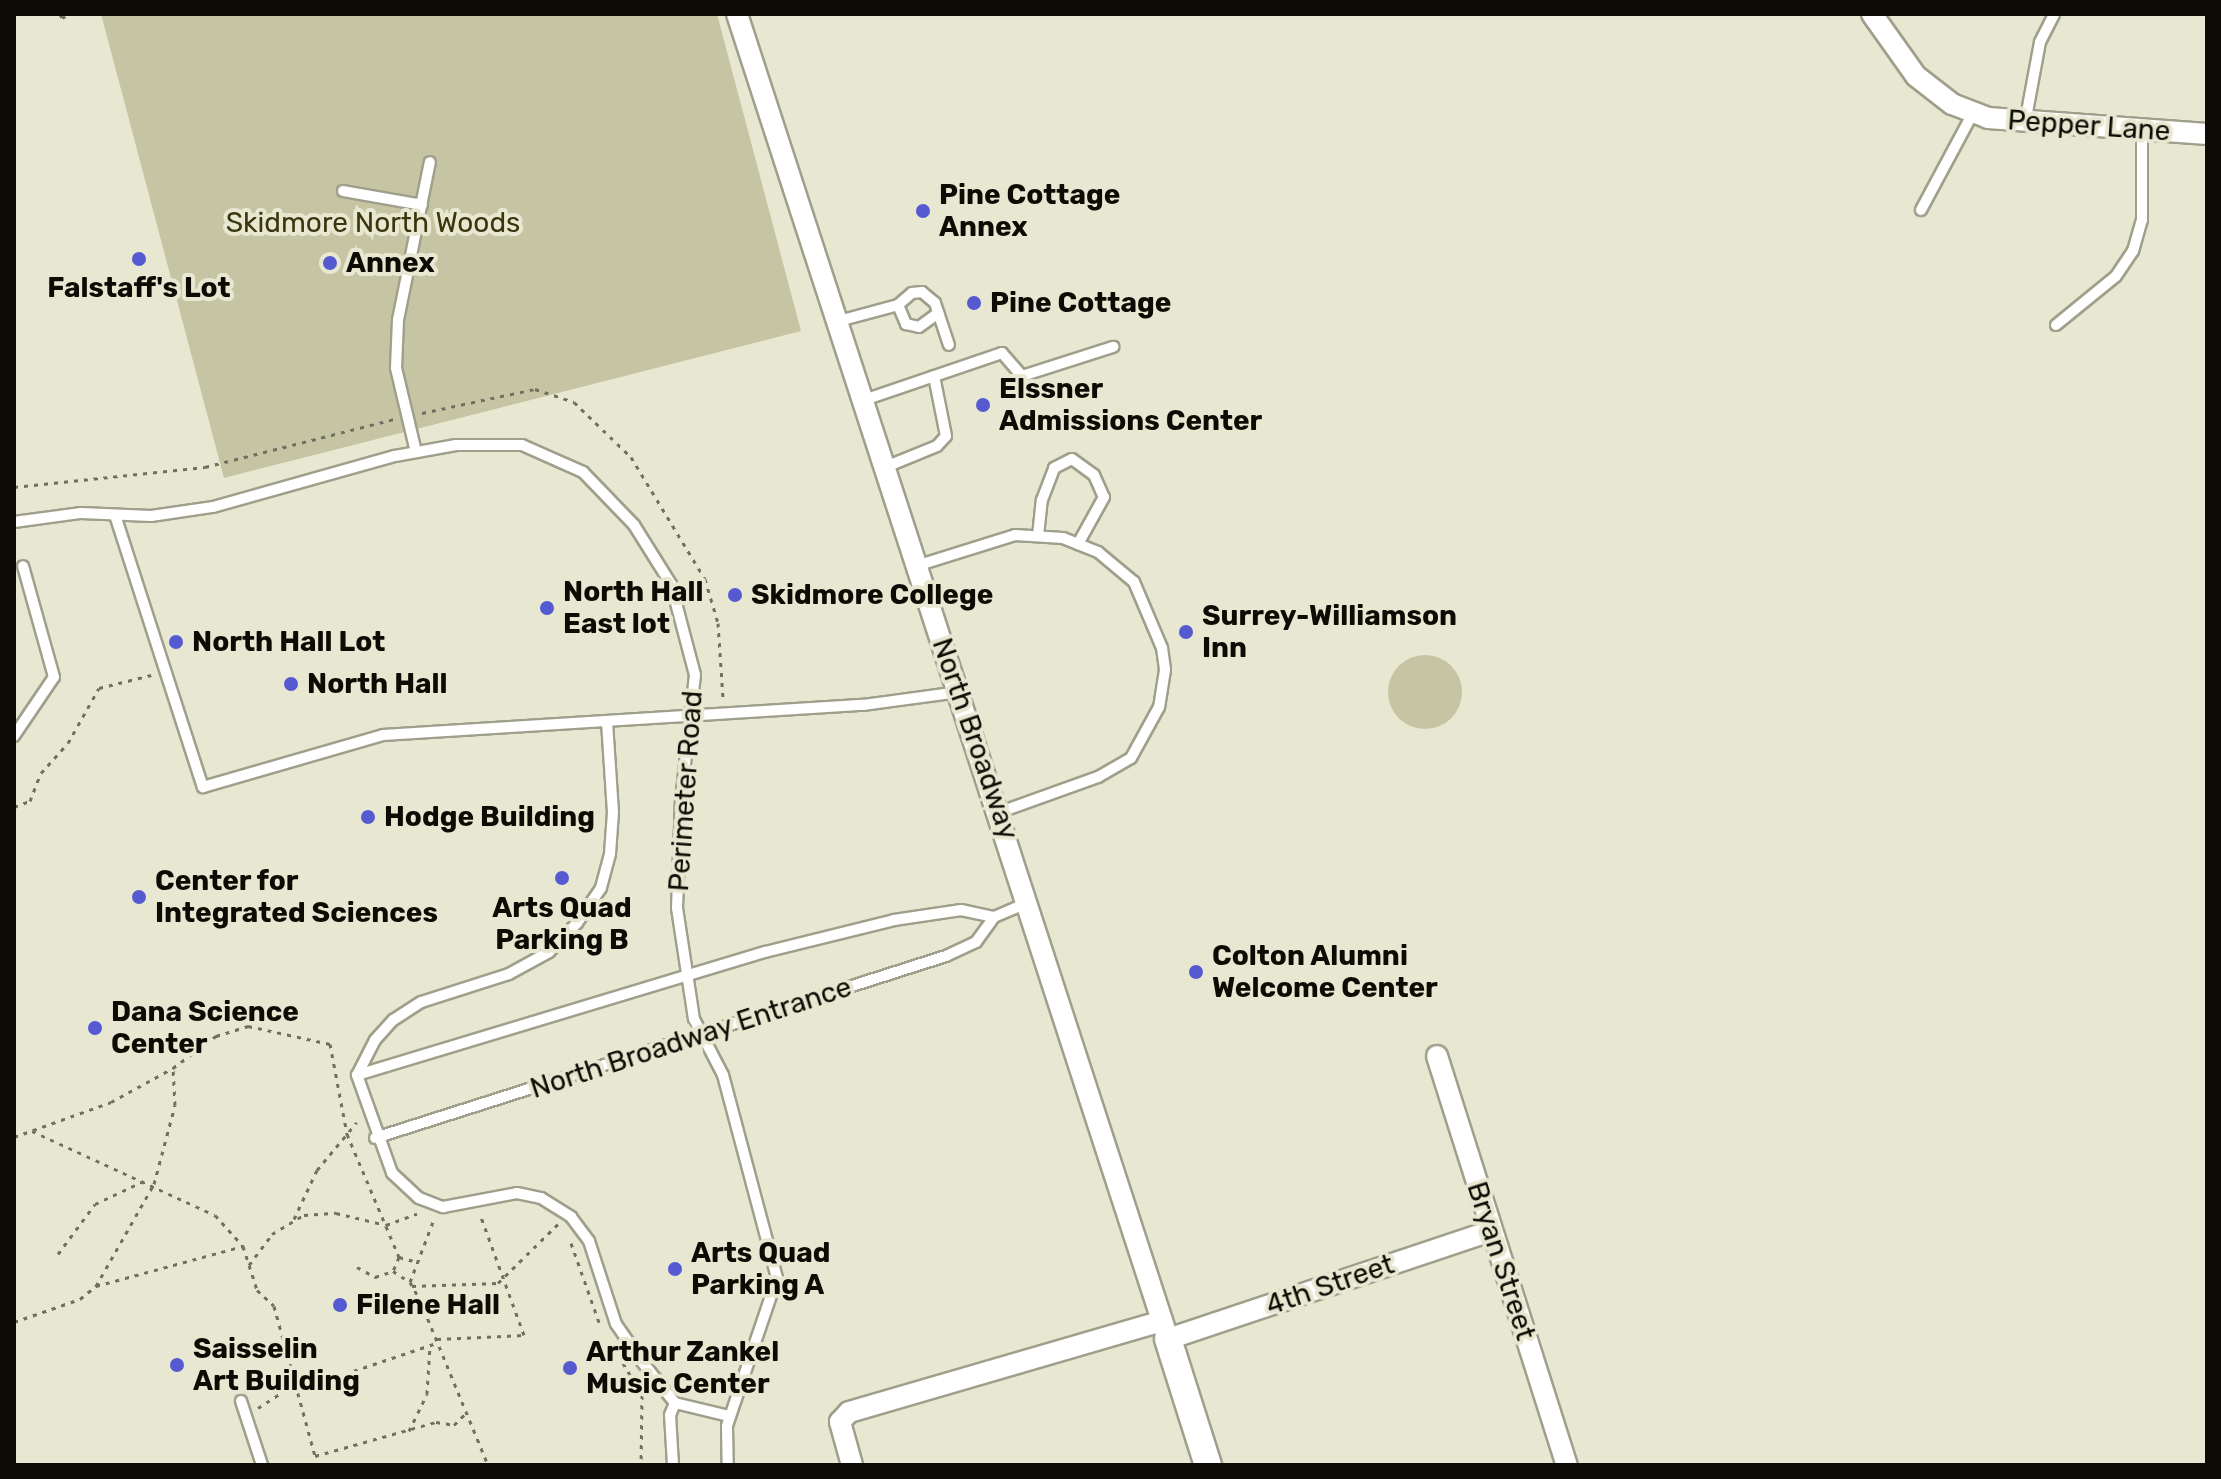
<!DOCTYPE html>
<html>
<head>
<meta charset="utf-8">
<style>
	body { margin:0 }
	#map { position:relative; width:2221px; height:1479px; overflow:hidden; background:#e8e8d2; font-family:Rubik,sans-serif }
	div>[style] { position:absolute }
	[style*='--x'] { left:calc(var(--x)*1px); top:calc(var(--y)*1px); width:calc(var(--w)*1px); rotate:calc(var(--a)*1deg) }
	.green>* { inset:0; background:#c6c5a3 }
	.round { border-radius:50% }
	.path>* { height:3px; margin-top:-1.5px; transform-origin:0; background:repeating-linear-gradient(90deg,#707062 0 4px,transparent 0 10px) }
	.roads { filter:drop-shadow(2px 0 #a09f8b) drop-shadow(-2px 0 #a09f8b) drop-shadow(0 2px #a09f8b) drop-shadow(0 -2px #a09f8b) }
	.lane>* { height:10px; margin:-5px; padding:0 5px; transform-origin:5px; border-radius:5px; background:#fff }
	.street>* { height:20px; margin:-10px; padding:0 10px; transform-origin:10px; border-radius:10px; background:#fff }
	.secondary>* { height:26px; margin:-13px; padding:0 13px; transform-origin:13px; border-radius:13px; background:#fff }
	.dots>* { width:22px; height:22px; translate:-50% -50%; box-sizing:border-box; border:4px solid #e8e8d2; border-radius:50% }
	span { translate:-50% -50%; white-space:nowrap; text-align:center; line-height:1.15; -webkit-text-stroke:8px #e8e8d2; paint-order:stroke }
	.street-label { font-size:28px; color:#0c0c05 }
	.poi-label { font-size:28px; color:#0c0c05; font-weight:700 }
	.left { translate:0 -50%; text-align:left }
	.park-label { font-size:28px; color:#38360d }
	.frame { position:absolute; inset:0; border:16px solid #0c0c05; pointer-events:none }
</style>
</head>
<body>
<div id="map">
	<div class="green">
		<i style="clip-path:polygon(101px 14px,717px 14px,801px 331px,224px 478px)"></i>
		<i class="round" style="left:1388px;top:655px;width:74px;height:74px"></i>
	</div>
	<div class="path">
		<i style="--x:60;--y:14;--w:4;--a:63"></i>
		<i style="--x:62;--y:18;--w:8;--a:-30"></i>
		<i style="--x:422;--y:413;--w:116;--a:-12"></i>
		<i style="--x:535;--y:389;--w:41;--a:18.4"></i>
		<i style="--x:574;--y:402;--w:79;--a:44"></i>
		<i style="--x:631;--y:457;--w:143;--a:58.8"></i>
		<i style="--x:705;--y:579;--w:46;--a:73.5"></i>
		<i style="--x:718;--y:623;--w:76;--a:86.2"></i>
		<i style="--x:14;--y:487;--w:192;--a:-6"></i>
		<i style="--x:205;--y:467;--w:196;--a:-14.2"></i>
		<i style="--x:14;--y:807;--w:17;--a:-21"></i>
		<i style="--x:30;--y:801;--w:30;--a:-69"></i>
		<i style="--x:41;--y:773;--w:40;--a:-48"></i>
		<i style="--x:68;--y:743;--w:63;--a:-60.6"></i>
		<i style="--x:99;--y:688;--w:54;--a:-14"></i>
		<i style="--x:32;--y:1131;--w:201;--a:24.7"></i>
		<i style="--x:215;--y:1215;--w:42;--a:47.9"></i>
		<i style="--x:243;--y:1246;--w:46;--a:72.3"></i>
		<i style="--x:257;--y:1290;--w:23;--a:43"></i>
		<i style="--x:274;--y:1306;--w:156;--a:74.7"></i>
		<i style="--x:315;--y:1456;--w:126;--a:-15.7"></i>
		<i style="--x:436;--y:1422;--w:18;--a:9"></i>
		<i style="--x:454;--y:1425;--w:18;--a:-45"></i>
		<i style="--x:14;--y:1137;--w:103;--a:-19.8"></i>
		<i style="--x:111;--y:1102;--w:71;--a:-28.7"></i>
		<i style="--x:173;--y:1068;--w:54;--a:-36.7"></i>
		<i style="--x:216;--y:1036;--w:34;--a:-17"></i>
		<i style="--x:248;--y:1026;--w:84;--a:12.4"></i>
		<i style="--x:330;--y:1044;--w:92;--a:79.3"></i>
		<i style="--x:347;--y:1134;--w:134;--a:67.1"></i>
		<i style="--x:399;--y:1257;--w:15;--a:113"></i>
		<i style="--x:393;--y:1271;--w:20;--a:33"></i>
		<i style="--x:410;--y:1282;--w:21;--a:61"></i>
		<i style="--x:420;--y:1300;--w:178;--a:67.6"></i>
		<i style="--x:294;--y:1219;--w:54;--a:-64.9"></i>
		<i style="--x:317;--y:1170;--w:62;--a:-50.2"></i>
		<i style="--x:571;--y:1243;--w:84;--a:70.5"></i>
		<i style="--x:58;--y:1254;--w:62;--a:-53.5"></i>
		<i style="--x:95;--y:1204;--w:56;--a:-25.2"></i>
		<i style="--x:399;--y:1257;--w:20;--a:15"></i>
		<i style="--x:249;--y:1265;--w:39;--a:-53"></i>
		<i style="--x:272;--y:1234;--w:37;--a:-31"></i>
		<i style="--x:304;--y:1215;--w:32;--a:-4"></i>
		<i style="--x:336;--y:1213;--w:51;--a:13.5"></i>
		<i style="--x:386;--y:1225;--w:33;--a:-20"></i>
		<i style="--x:357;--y:1267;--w:21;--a:29"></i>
		<i style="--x:375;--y:1277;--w:19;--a:-18"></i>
		<i style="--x:410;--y:1282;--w:67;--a:-69.1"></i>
		<i style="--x:96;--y:1286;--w:117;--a:-60.4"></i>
		<i style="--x:154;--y:1184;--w:82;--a:-75.1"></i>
		<i style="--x:175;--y:1105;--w:37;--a:-93"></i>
		<i style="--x:412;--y:1286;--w:86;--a:-2"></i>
		<i style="--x:498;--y:1283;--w:84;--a:-44.5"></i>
		<i style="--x:14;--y:1322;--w:70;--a:-19.2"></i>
		<i style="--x:80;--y:1299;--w:21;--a:-39"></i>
		<i style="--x:96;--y:1286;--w:152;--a:-15.2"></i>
		<i style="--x:437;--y:1339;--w:87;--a:-2.6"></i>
		<i style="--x:524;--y:1335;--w:129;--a:-110"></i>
		<i style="--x:623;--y:1363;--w:37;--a:59"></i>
		<i style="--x:642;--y:1395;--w:70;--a:90.8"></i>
		<i style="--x:297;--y:1390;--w:148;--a:-18.6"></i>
		<i style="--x:258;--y:1408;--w:44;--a:-33"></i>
		<i style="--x:409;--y:1431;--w:41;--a:-64.1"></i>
		<i style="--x:427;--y:1394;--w:49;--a:-86.5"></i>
	</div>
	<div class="roads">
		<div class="lane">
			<i style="--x:2025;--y:123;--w:82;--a:-79.5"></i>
			<i style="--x:2040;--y:42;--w:31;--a:-63"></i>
			<i style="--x:343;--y:191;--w:80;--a:10"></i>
			<i style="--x:1921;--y:210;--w:110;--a:-61.8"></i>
			<i style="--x:898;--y:305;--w:21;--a:67"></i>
			<i style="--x:906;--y:324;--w:13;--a:13"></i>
			<i style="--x:919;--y:327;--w:24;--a:-36"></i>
			<i style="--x:835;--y:322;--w:65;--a:-15.1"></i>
			<i style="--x:898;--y:305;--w:18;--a:-41"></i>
			<i style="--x:912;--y:293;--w:10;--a:-6"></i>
			<i style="--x:922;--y:292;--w:17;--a:40"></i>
			<i style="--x:935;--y:303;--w:44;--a:71.6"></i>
			<i style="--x:2056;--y:325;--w:77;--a:-39.2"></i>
			<i style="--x:2116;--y:276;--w:30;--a:-56"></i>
			<i style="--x:2133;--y:251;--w:32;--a:-74"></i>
			<i style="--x:2142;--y:220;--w:88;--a:-90"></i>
			<i style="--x:861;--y:401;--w:149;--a:-18.8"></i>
			<i style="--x:1002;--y:353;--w:30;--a:49"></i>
			<i style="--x:1022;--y:376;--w:96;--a:-17.7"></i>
			<i style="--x:416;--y:452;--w:86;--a:-103.4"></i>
			<i style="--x:396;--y:368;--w:48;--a:-87.6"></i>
			<i style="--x:398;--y:320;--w:161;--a:-78.6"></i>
			<i style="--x:883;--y:468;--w:58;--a:-22.2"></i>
			<i style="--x:937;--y:446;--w:13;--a:-48"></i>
			<i style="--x:946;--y:436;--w:61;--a:-101.3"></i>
			<i style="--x:115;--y:515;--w:286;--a:72.1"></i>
			<i style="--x:203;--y:787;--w:187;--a:-16.1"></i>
			<i style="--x:383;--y:735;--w:481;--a:-3.6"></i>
			<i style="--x:863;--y:705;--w:97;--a:-7.7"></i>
			<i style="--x:14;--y:522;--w:68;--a:-7.7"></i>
			<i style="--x:81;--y:513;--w:70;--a:2.5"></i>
			<i style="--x:151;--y:516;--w:63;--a:-8.3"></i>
			<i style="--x:213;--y:507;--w:189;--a:-15.7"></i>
			<i style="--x:395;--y:456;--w:62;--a:-10.2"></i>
			<i style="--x:456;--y:445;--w:66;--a:0"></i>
			<i style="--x:522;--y:445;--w:67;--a:23.9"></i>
			<i style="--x:583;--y:472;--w:74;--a:46.1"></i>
			<i style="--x:634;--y:525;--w:70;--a:57.9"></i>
			<i style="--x:671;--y:584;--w:94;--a:75.2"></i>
			<i style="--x:695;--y:675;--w:125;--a:96.4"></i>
			<i style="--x:681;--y:799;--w:109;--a:92.1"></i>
			<i style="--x:677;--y:908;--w:112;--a:81.3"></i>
			<i style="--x:694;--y:1019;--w:63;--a:62.6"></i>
			<i style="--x:723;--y:1075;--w:210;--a:75.1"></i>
			<i style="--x:777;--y:1278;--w:156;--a:108.7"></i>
			<i style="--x:727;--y:1426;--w:39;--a:89"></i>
			<i style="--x:1038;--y:536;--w:36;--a:-84"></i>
			<i style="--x:1042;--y:500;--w:34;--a:-69"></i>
			<i style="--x:1054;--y:468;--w:20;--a:-27"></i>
			<i style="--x:1072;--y:459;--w:27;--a:36"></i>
			<i style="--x:1094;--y:475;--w:24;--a:66"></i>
			<i style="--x:1104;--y:497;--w:54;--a:119"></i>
			<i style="--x:916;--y:566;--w:104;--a:-17.4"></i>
			<i style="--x:1015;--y:535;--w:48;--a:3.6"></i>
			<i style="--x:1063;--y:538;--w:38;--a:22"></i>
			<i style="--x:1098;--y:552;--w:47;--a:39.8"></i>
			<i style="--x:1134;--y:582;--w:72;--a:67"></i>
			<i style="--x:1162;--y:648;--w:22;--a:82"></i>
			<i style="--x:1165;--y:670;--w:37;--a:99"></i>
			<i style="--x:1159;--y:707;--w:58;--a:118.8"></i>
			<i style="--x:1131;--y:758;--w:38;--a:150"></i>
			<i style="--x:1098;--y:777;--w:104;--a:160.3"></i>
			<i style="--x:607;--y:722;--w:90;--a:86.2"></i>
			<i style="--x:613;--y:812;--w:42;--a:94.1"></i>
			<i style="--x:610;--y:854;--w:35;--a:105"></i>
			<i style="--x:601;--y:888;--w:42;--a:124.4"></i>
			<i style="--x:577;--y:923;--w:40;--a:134"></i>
			<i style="--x:549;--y:952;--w:46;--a:151.2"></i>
			<i style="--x:509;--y:974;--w:92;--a:162.3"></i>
			<i style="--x:421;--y:1002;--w:33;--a:147"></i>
			<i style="--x:393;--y:1020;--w:27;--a:132"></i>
			<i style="--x:375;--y:1040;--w:39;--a:117"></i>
			<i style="--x:357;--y:1075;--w:104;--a:70.3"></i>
			<i style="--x:392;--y:1173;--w:37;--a:43"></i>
			<i style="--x:419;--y:1198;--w:26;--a:21"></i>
			<i style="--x:443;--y:1207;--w:75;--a:-10.7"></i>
			<i style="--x:517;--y:1193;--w:25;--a:12"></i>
			<i style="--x:541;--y:1198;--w:36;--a:32"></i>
			<i style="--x:571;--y:1217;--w:30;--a:53"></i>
			<i style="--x:589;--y:1241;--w:87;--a:72"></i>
			<i style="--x:616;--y:1324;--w:47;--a:55.3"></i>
			<i style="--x:643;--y:1363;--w:51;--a:51.3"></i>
			<i style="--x:675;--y:1403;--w:56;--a:13.5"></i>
			<i style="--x:14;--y:736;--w:71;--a:-55.9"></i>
			<i style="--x:54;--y:677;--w:115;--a:-105.6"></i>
			<i style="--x:357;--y:1075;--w:426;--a:-16.8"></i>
			<i style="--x:765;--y:952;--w:133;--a:-13.9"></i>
			<i style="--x:894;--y:920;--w:68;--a:-8.5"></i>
			<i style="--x:961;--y:910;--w:34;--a:12"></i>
			<i style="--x:375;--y:1138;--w:599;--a:-17.68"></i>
			<i style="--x:946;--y:956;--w:33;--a:-25"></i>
			<i style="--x:976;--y:942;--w:31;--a:-54"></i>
			<i style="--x:994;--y:917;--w:38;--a:-23"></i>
			<i style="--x:241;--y:1401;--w:67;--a:71.8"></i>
			<i style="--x:673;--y:1465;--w:50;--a:-93.4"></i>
			<i style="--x:670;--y:1415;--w:13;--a:-67"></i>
		</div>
		<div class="street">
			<i style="--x:737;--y:14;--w:1393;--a:71.98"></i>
			<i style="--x:1168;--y:1339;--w:341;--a:-18.5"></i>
			<i style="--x:1872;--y:14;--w:76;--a:54.6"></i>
			<i style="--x:1916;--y:76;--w:46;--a:37.9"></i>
			<i style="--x:1952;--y:104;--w:39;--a:21"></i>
			<i style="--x:1988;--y:118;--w:220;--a:4.2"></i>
			<i style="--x:1437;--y:1056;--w:429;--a:72.4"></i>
			<i style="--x:852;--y:1465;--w:45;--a:-105.6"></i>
			<i style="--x:840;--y:1422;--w:13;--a:-48"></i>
			<i style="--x:849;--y:1412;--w:326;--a:-16.2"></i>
		</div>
		<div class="secondary">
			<i style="--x:1168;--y:1339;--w:132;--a:72.4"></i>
		</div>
	</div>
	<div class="dots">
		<i style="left:923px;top:211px;background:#555ad0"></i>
		<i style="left:139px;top:259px;background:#555ad0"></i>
		<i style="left:330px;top:263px;background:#555ad0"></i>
		<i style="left:974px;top:303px;background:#555ad0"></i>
		<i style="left:983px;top:405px;background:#555ad0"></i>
		<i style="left:735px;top:595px;background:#555ad0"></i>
		<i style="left:547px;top:608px;background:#555ad0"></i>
		<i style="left:1186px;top:632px;background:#555ad0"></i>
		<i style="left:176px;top:642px;background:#555ad0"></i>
		<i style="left:291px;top:684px;background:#555ad0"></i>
		<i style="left:368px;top:817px;background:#555ad0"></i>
		<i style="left:562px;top:878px;background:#555ad0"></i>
		<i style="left:139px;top:897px;background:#555ad0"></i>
		<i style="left:1196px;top:972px;background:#555ad0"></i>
		<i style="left:95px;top:1028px;background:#555ad0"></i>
		<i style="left:675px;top:1269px;background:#555ad0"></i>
		<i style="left:340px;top:1305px;background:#555ad0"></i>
		<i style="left:177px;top:1365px;background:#555ad0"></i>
		<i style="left:570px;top:1368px;background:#555ad0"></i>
	</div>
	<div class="street-label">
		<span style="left:2089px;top:126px;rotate:4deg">Pepper Lane</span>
		<span style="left:975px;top:739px;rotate:71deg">North Broadway</span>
		<span style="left:686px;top:791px;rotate:-86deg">Perimeter Road</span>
		<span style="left:691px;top:1038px;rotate:-18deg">North Broadway Entrance</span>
		<span style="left:1501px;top:1261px;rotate:72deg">Bryan Street</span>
		<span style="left:1330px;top:1285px;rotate:-19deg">4th Street</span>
	</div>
	<div class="poi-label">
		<span class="left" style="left:939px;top:211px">Pine Cottage<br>Annex</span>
		<span class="left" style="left:346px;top:263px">Annex</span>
		<span style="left:139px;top:288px">Falstaff's Lot</span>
		<span class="left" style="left:990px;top:303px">Pine Cottage</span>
		<span class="left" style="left:999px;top:405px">Elssner<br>Admissions Center</span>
		<span class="left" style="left:563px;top:608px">North Hall<br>East lot</span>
		<span class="left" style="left:751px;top:595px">Skidmore College</span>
		<span class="left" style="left:1202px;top:632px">Surrey-Williamson<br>Inn</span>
		<span class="left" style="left:192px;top:642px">North Hall Lot</span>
		<span class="left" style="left:307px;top:684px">North Hall</span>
		<span class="left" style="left:384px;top:817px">Hodge Building</span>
		<span class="left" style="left:155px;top:897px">Center for<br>Integrated Sciences</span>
		<span style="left:562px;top:924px">Arts Quad<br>Parking B</span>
		<span class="left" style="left:1212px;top:972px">Colton Alumni<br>Welcome Center</span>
		<span class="left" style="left:111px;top:1028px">Dana Science<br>Center</span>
		<span class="left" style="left:691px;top:1269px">Arts Quad<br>Parking A</span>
		<span class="left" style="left:356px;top:1305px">Filene Hall</span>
		<span class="left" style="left:193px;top:1365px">Saisselin<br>Art Building</span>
		<span class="left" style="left:586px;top:1368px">Arthur Zankel<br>Music Center</span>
	</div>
	<div class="park-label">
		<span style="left:373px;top:223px">Skidmore North Woods</span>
	</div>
	<div class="frame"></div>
</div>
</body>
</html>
